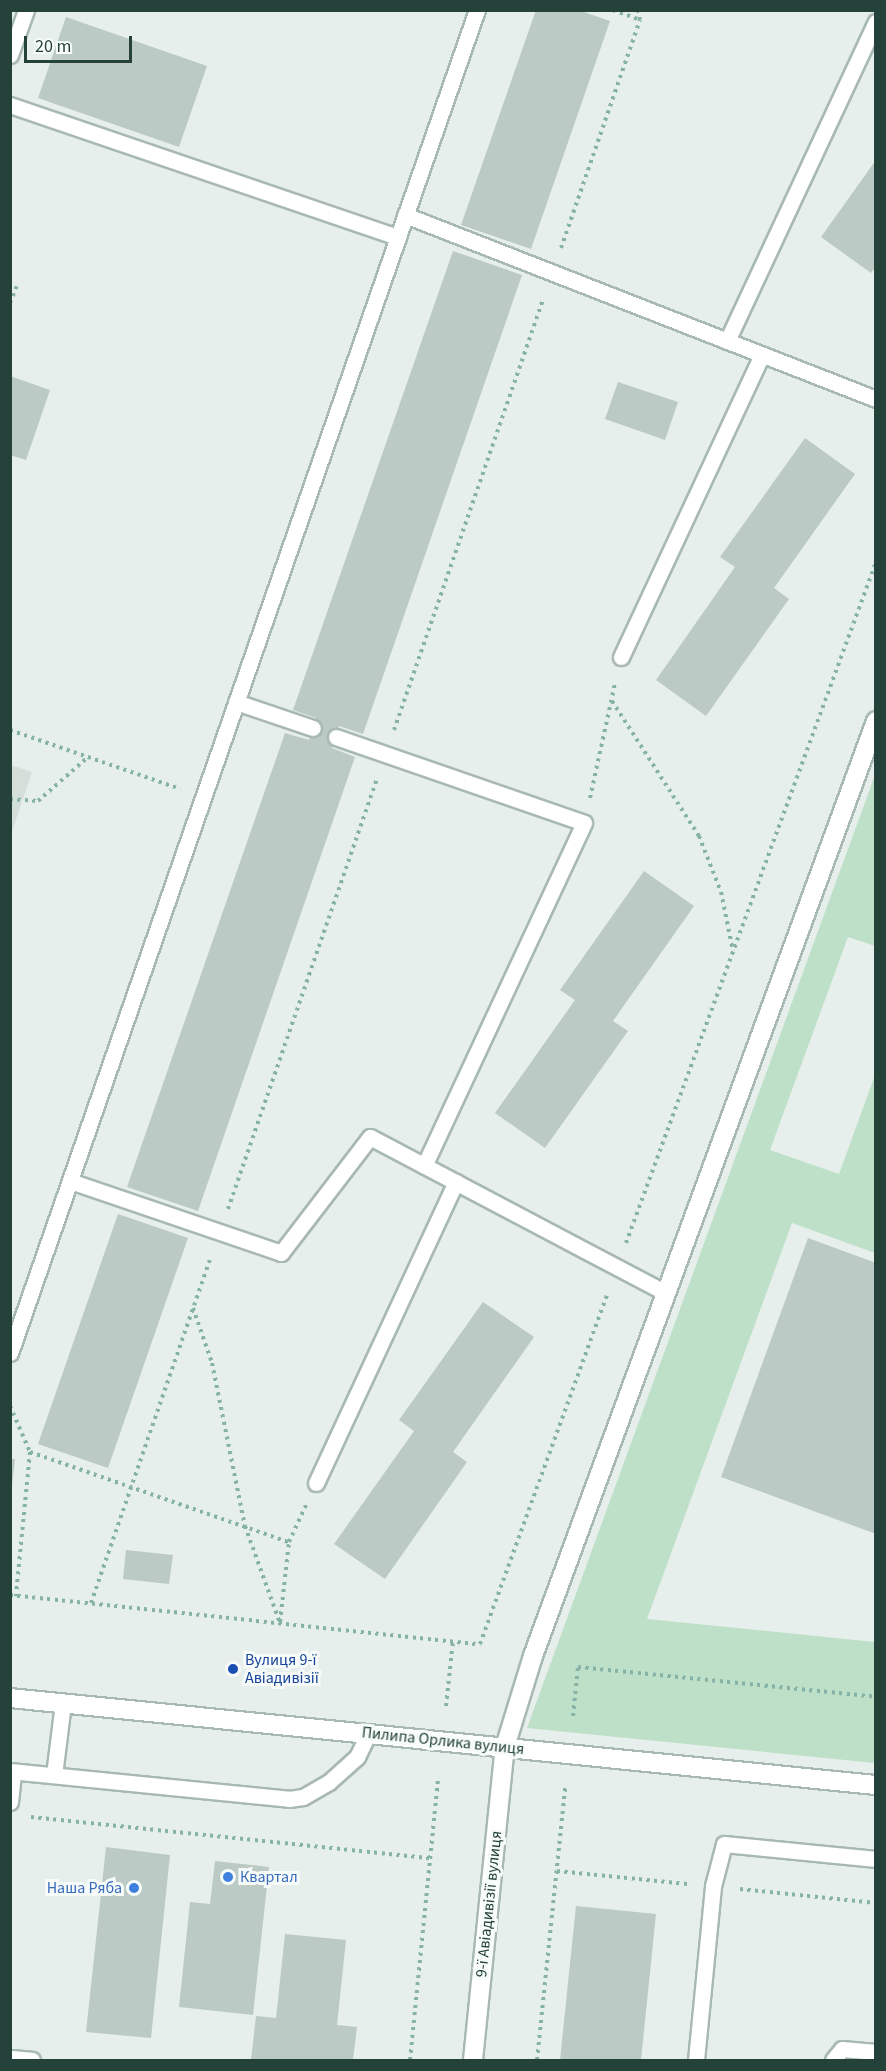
<!DOCTYPE html>
<html>
<head>
<meta charset="utf-8">
<style>
	body { margin:0 }
	#map { position:relative; width:886px; height:2071px; overflow:hidden; background:#e6efeb; font-family:"Source Sans 3",sans-serif }
	div>[style] { position:absolute }
	[style*='--x'] { left:calc(var(--x)*1px); top:calc(var(--y)*1px); width:calc(var(--w)*1px); rotate:calc(var(--a)*1deg) }
	.built>* { inset:0; background:#d4dfda }
	.green>* { inset:0; background:#bfe0c8 }
	.building>* { inset:0; background:#bbcac4 }
	.path>* { height:4px; margin-top:-2px; transform-origin:0; background:repeating-linear-gradient(90deg,#86b3a5 0 3px,transparent 0 7.5px) }
	.roads { filter:drop-shadow(2px 0 #a8b8b2) drop-shadow(-2px 0 #a8b8b2) drop-shadow(0 2px #a8b8b2) drop-shadow(0 -2px #a8b8b2) }
	.service>* { height:15px; margin:-7.5px; padding:0 7.5px; transform-origin:7.5px; border-radius:7.5px; background:#fff }
	.minor>* { height:18px; margin:-9px; padding:0 9px; transform-origin:9px; border-radius:9px; background:#fff }
	.tertiary>* { height:18px; margin:-9px; padding:0 9px; transform-origin:9px; border-radius:9px; background:#fff }
	.dots>* { width:16px; height:16px; translate:-50% -50%; box-sizing:border-box; border:3px solid #f7fbf9; border-radius:50% }
	span { translate:-50% -50%; white-space:nowrap; text-align:center; line-height:1.15; -webkit-text-stroke:6px #f7fbf9; paint-order:stroke }
	.transit-label { font-size:16px; color:#164399 }
	.left { translate:0 -50%; text-align:left }
	.street-label { font-size:16px; color:#24423a }
	.shop-label { font-size:16px; color:#366cbe }
	.right { translate:-100% -50%; text-align:right }
	.frame { position:absolute; inset:0; border:12px solid #24423a; pointer-events:none }
	.scale { position:absolute; left:24px; top:36px; width:108px; height:27px; box-sizing:border-box; border:3px solid #24423a; border-top:0; padding-left:8px; font-size:18px; line-height:21px; white-space:nowrap; color:#24423a; -webkit-text-stroke:4px #f7fbf9; paint-order:stroke }
</style>
</head>
<body>
<div id="map">
	<div class="built">
		<i style="clip-path:polygon(11px 765px,32px 772px,11px 834px,10px 765px)"></i>
	</div>
	<div class="green">
		<i style="clip-path:polygon(875px 775px,875px 946px,848px 937px,770px 1150px,839px 1174px,875px 1075px,875px 1253px,792px 1223px,647px 1619px,875px 1642px,875px 1763px,527px 1728px)"></i>
	</div>
	<div class="building">
		<i style="clip-path:polygon(536px 10px,578px 10px,610px 21px,531px 249px,461px 225px)"></i>
		<i style="clip-path:polygon(66px 17px,207px 66px,179px 147px,38px 98px)"></i>
		<i style="clip-path:polygon(876px 160px,876px 266px,871px 273px,821px 237px)"></i>
		<i style="clip-path:polygon(453px 251px,522px 275px,363px 734px,339px 726px,332px 748px,355px 757px,198px 1211px,127px 1187px,285px 733px,309px 740px,316px 718px,293px 710px)"></i>
		<i style="clip-path:polygon(10px 376px,50px 390px,26px 460px,10px 455px)"></i>
		<i style="clip-path:polygon(618px 382px,678px 402px,665px 440px,605px 419px)"></i>
		<i style="clip-path:polygon(805px 438px,855px 474px,774px 588px,789px 599px,706px 716px,656px 680px,735px 567px,720px 557px)"></i>
		<i style="clip-path:polygon(644px 871px,694px 906px,613px 1021px,628px 1031px,545px 1148px,495px 1113px,575px 1000px,560px 990px)"></i>
		<i style="clip-path:polygon(118px 1214px,188px 1238px,108px 1468px,38px 1444px)"></i>
		<i style="clip-path:polygon(808px 1238px,876px 1263px,876px 1534px,721px 1477px)"></i>
		<i style="clip-path:polygon(483px 1302px,534px 1337px,453px 1452px,467px 1462px,385px 1579px,334px 1544px,414px 1431px,399px 1420px)"></i>
		<i style="clip-path:polygon(10px 1459px,15px 1459px,12px 1486px,10px 1486px)"></i>
		<i style="clip-path:polygon(126px 1550px,173px 1555px,169px 1584px,123px 1579px)"></i>
		<i style="clip-path:polygon(106px 1847px,170px 1855px,151px 2038px,86px 2032px)"></i>
		<i style="clip-path:polygon(215px 1861px,269px 1867px,253px 2015px,179px 2007px,190px 1902px,210px 1904px)"></i>
		<i style="clip-path:polygon(576px 1906px,656px 1914px,641px 2060px,560px 2060px)"></i>
		<i style="clip-path:polygon(285px 1934px,346px 1940px,337px 2025px,357px 2027px,353px 2060px,251px 2060px,256px 2016px,276px 2018px)"></i>
	</div>
	<div class="path">
		<i style="--x:613;--y:10;--w:29;--a:20"></i>
		<i style="--x:561;--y:248;--w:241;--a:-70.9"></i>
		<i style="--x:640;--y:20;--w:10;--a:-101"></i>
		<i style="--x:10;--y:303;--w:22;--a:-68"></i>
		<i style="--x:612;--y:701;--w:161;--a:57.2"></i>
		<i style="--x:699;--y:836;--w:60;--a:68.6"></i>
		<i style="--x:721;--y:892;--w:60;--a:78.5"></i>
		<i style="--x:10;--y:730;--w:180;--a:19.1"></i>
		<i style="--x:394;--y:730;--w:457;--a:-70.9"></i>
		<i style="--x:590;--y:798;--w:118;--a:-77.7"></i>
		<i style="--x:10;--y:799;--w:28;--a:4"></i>
		<i style="--x:38;--y:801;--w:67;--a:-41.3"></i>
		<i style="--x:228;--y:1209;--w:457;--a:-70.9"></i>
		<i style="--x:626;--y:1243;--w:725;--a:-69.84"></i>
		<i style="--x:193;--y:1308;--w:58;--a:70.9"></i>
		<i style="--x:212;--y:1363;--w:166;--a:78.6"></i>
		<i style="--x:245;--y:1526;--w:103;--a:70.2"></i>
		<i style="--x:10;--y:1406;--w:50;--a:66.5"></i>
		<i style="--x:30;--y:1452;--w:145;--a:95.6"></i>
		<i style="--x:30;--y:1452;--w:274;--a:19.2"></i>
		<i style="--x:10;--y:1595;--w:473;--a:6"></i>
		<i style="--x:480;--y:1644;--w:374;--a:-70"></i>
		<i style="--x:91;--y:1603;--w:367;--a:-70.9"></i>
		<i style="--x:280;--y:1622;--w:81;--a:-83.6"></i>
		<i style="--x:289;--y:1542;--w:41;--a:-65.3"></i>
		<i style="--x:446;--y:1706;--w:65;--a:-83.9"></i>
		<i style="--x:573;--y:1716;--w:49;--a:-84.2"></i>
		<i style="--x:578;--y:1667;--w:300;--a:5.7"></i>
		<i style="--x:31;--y:1817;--w:401;--a:5.9"></i>
		<i style="--x:557;--y:1871;--w:131;--a:5.7"></i>
		<i style="--x:740;--y:1889;--w:137;--a:5.9"></i>
		<i style="--x:410;--y:2060;--w:282;--a:-84.3"></i>
		<i style="--x:537;--y:2060;--w:274;--a:-84.1"></i>
	</div>
	<div class="roads">
		<div class="service">
			<i style="--x:10;--y:55;--w:48;--a:-70.4"></i>
			<i style="--x:10;--y:105;--w:410;--a:18.8"></i>
			<i style="--x:405;--y:215;--w:506;--a:21.34"></i>
			<i style="--x:727;--y:341;--w:352;--a:-65"></i>
			<i style="--x:621;--y:657;--w:333;--a:-65"></i>
			<i style="--x:236;--y:702;--w:81;--a:18.7"></i>
			<i style="--x:336;--y:737;--w:262;--a:19.1"></i>
			<i style="--x:584;--y:823;--w:378;--a:115"></i>
			<i style="--x:70;--y:1181;--w:223;--a:18.8"></i>
			<i style="--x:281;--y:1253;--w:146;--a:-52.5"></i>
			<i style="--x:370;--y:1137;--w:335;--a:27.8"></i>
			<i style="--x:10;--y:1353;--w:1422;--a:-70.83"></i>
			<i style="--x:316;--y:1483;--w:332;--a:-65.1"></i>
			<i style="--x:10;--y:1771;--w:280;--a:5.7"></i>
			<i style="--x:289;--y:1799;--w:14;--a:-8"></i>
			<i style="--x:303;--y:1797;--w:30;--a:-30"></i>
			<i style="--x:329;--y:1782;--w:38;--a:-42"></i>
			<i style="--x:357;--y:1757;--w:25;--a:-64"></i>
			<i style="--x:54;--y:1775;--w:73;--a:-82.9"></i>
			<i style="--x:10;--y:1802;--w:30;--a:-84"></i>
			<i style="--x:10;--y:2058;--w:22;--a:5"></i>
			<i style="--x:696;--y:2060;--w:175;--a:-84.4"></i>
			<i style="--x:713;--y:1886;--w:43;--a:-75.3"></i>
			<i style="--x:724;--y:1844;--w:153;--a:5.6"></i>
			<i style="--x:833;--y:2060;--w:14;--a:-51"></i>
			<i style="--x:842;--y:2049;--w:34;--a:5"></i>
		</div>
		<div class="minor">
			<i style="--x:473;--y:2060;--w:315;--a:-84.2"></i>
			<i style="--x:505;--y:1747;--w:95;--a:-72.9"></i>
			<i style="--x:533;--y:1656;--w:996;--a:-69.85"></i>
		</div>
		<div class="tertiary">
			<i style="--x:10;--y:1698;--w:870;--a:5.74"></i>
		</div>
	</div>
	<div class="dots">
		<i style="left:233px;top:1669px;background:#1a4fb4"></i>
		<i style="left:228px;top:1877px;background:#3f7fe0"></i>
		<i style="left:134px;top:1888px;background:#3f7fe0"></i>
	</div>
	<div class="transit-label">
		<span class="left" style="left:245px;top:1669px">Вулиця 9-ї<br>Авіадивізії</span>
	</div>
	<div class="street-label">
		<span style="left:443px;top:1741px;rotate:6deg">Пилипа Орлика вулиця</span>
		<span style="left:489px;top:1904px;rotate:-84deg">9-ї Авіадивізії вулиця</span>
	</div>
	<div class="shop-label">
		<span class="left" style="left:240px;top:1877px">Квартал</span>
		<span class="right" style="left:122px;top:1888px">Наша Ряба</span>
	</div>
	<div class="frame"></div>
	<div class="scale">20 m</div>
</div>
</body>
</html>
